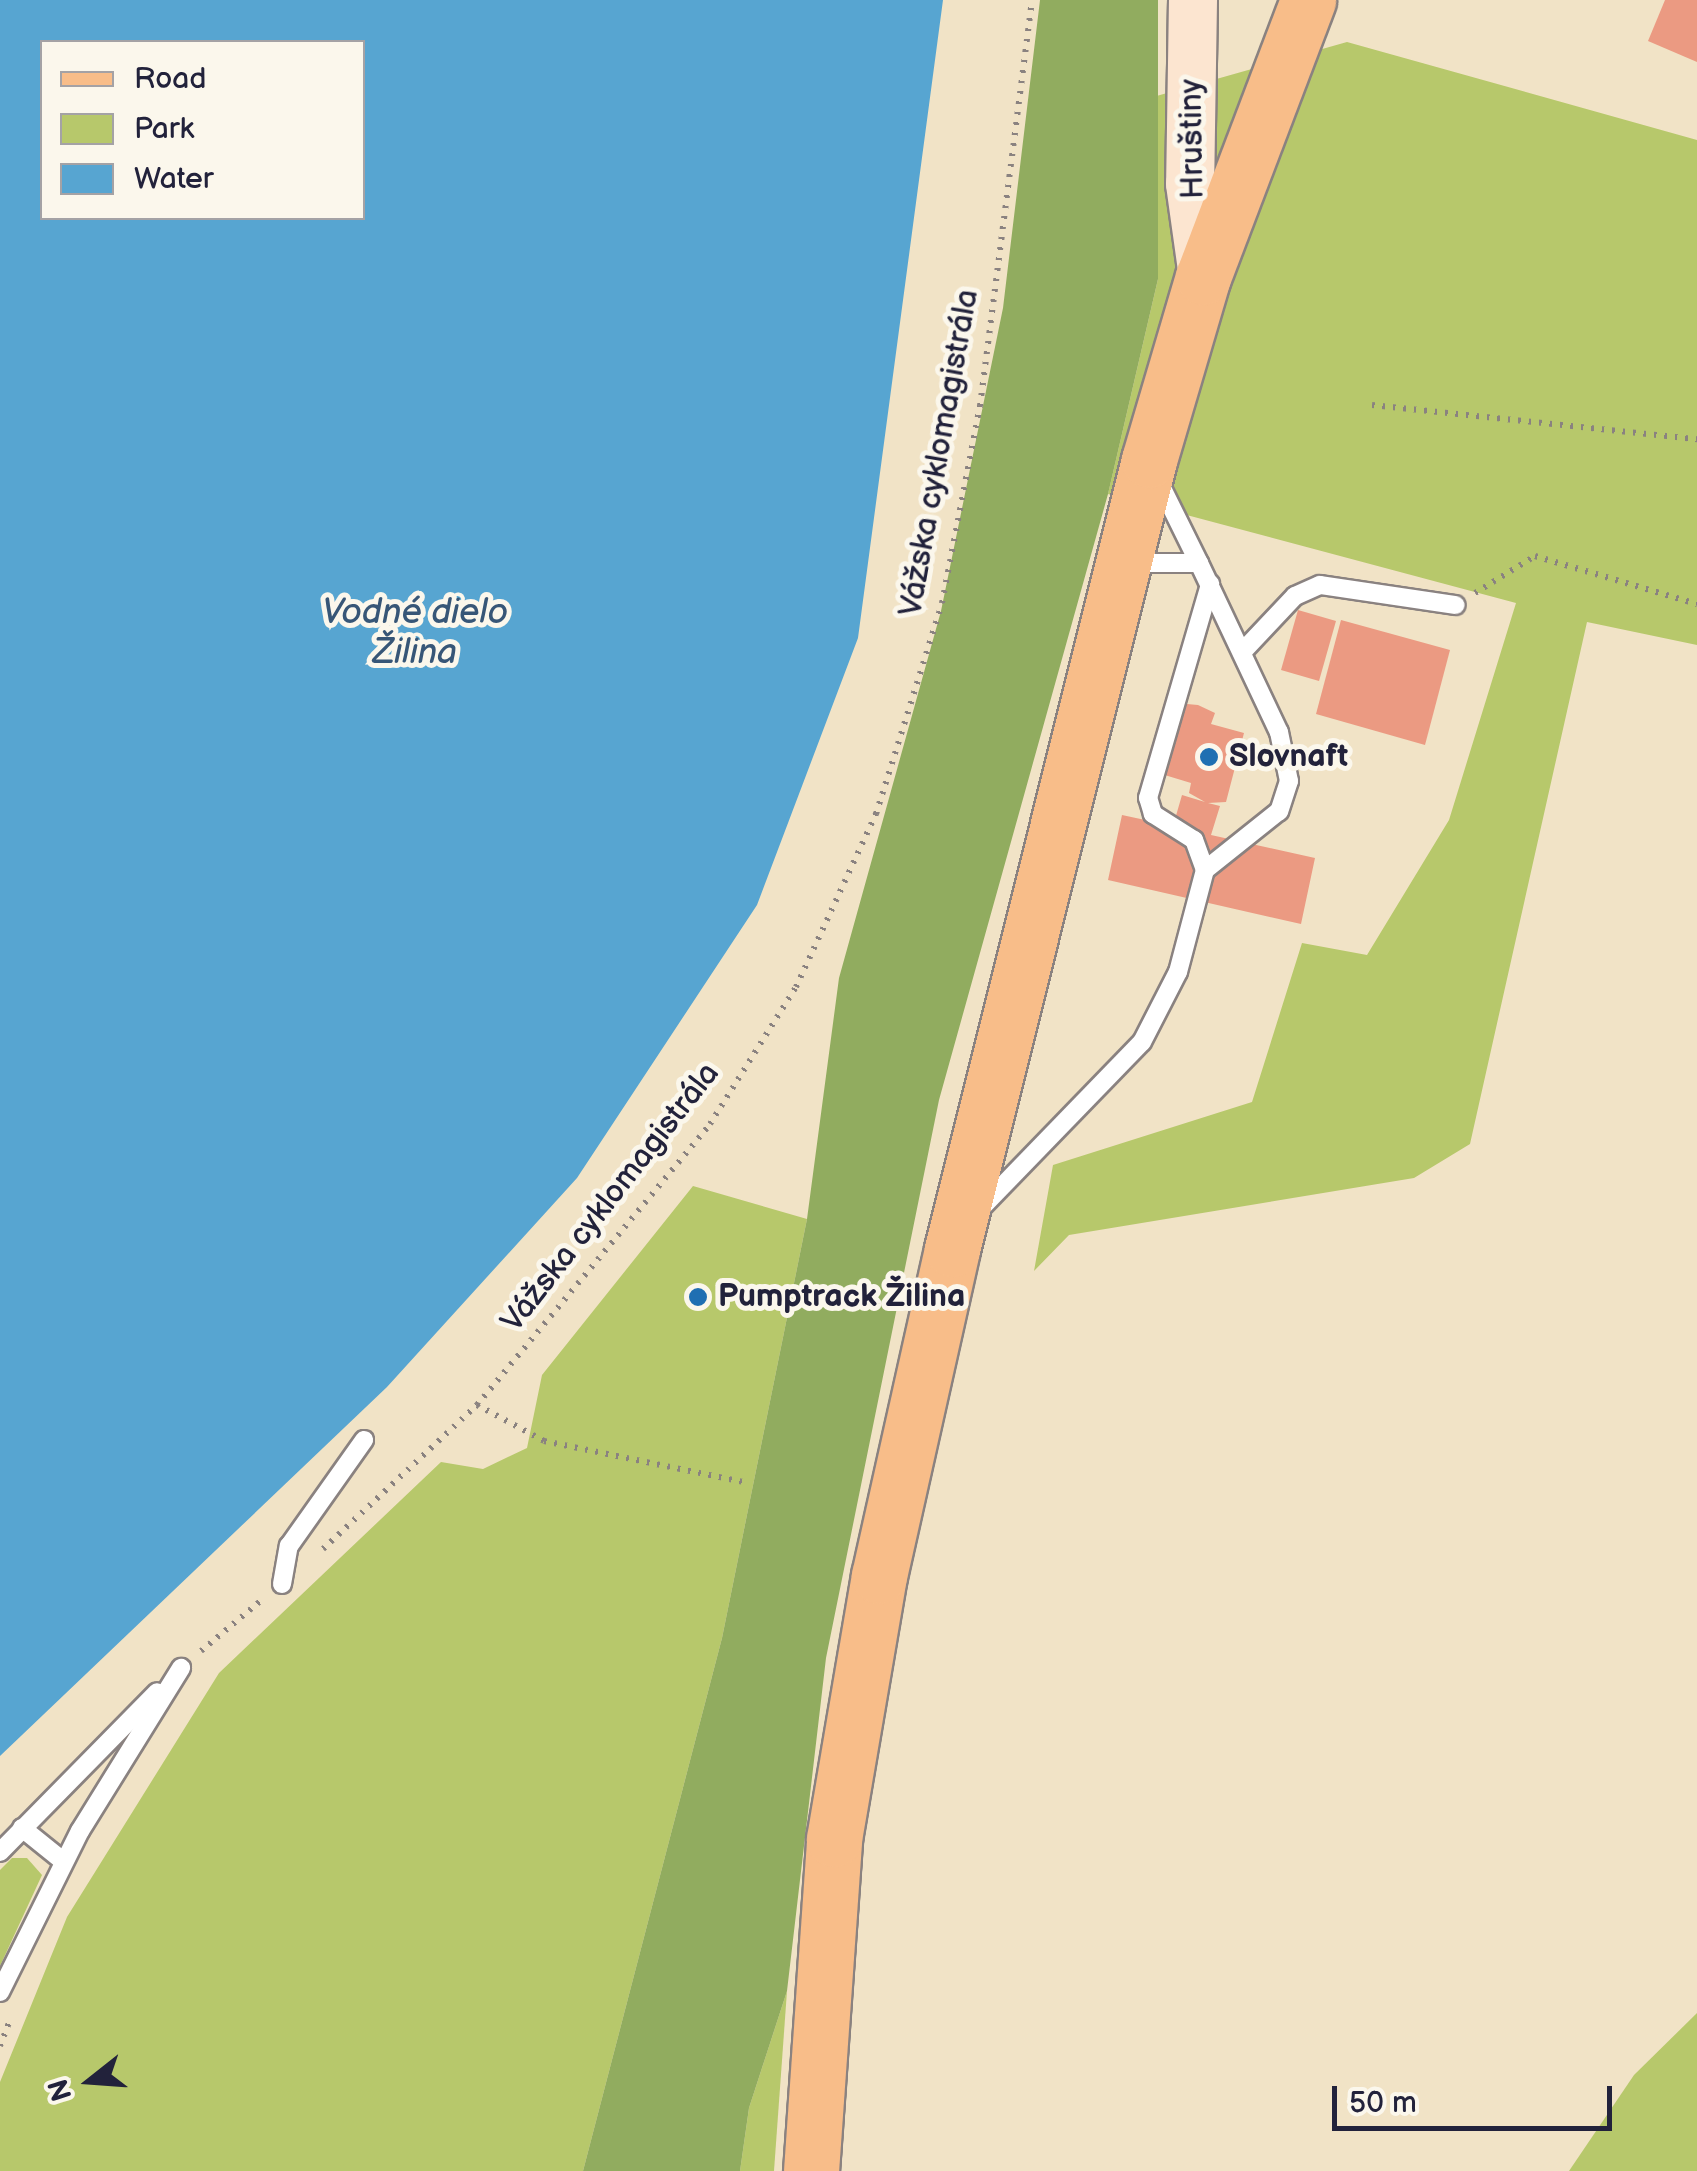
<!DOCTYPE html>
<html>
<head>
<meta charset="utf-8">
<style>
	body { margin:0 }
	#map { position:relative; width:1697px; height:2171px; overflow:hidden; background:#f1e3c6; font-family:"Balsamiq Sans",sans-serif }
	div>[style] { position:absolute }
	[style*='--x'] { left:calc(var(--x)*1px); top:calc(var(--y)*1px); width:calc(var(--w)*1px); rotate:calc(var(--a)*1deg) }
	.green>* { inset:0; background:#b7c86b }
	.forest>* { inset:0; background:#91ac5f }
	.water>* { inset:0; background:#57a5d1 }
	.building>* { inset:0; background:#eb9a82 }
	.path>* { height:6px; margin-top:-3px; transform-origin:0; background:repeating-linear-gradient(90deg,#8a8280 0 2.5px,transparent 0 10.5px) }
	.roads { filter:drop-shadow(2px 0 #8a8280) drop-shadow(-2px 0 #8a8280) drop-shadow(0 2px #8a8280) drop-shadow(0 -2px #8a8280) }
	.lane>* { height:18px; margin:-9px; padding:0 9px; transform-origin:9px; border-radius:9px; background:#fff }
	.secondary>* { height:48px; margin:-24px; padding:0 24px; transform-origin:24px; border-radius:24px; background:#fce5d0 }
	.primary>* { height:55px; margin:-27.5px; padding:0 27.5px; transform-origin:27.5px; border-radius:27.5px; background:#f8bd89 }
	.dots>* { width:28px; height:28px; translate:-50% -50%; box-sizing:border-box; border:5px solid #fbf7ec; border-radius:50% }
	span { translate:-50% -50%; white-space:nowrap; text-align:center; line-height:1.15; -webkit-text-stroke:10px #fbf7ec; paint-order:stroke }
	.street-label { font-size:32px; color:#22223b }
	.poi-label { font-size:32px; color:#22223b; font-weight:700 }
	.left { translate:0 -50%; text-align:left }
	.water-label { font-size:35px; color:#375677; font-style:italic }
	.legend { position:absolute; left:40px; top:40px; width:325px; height:180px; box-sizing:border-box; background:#fbf7ec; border:2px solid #a4a2a5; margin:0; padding:12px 18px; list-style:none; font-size:30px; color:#22223b }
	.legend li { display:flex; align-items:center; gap:20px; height:50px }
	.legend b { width:50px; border:2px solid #a4a2a5 }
	.north { position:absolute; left:40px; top:2031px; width:100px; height:100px; -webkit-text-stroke:8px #fbf7ec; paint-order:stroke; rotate:253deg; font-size:28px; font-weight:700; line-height:40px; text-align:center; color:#22223b }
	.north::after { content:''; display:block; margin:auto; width:35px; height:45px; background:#22223b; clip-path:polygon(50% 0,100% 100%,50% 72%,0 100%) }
	.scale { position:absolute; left:1332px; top:2086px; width:280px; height:45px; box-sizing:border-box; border:5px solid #22223b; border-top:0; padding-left:12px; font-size:30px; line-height:35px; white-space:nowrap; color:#22223b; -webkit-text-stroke:8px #fbf7ec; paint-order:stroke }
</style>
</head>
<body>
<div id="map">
	<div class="green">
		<i style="clip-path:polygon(1347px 42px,1697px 140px,1697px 645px,1587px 622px,1470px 1144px,1414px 1178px,1069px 1235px,1034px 1271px,1053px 1165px,1252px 1102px,1302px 943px,1367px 955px,1449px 820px,1516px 603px,1108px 494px,1158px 279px,1153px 97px)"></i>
		<i style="clip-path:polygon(693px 1186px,807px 1219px,722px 1638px,583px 2171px,0 2171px,0 2082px,67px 1917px,219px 1673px,441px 1462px,483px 1469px,527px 1448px,542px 1375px)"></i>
		<i style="clip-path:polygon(12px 1858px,27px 1858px,42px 1875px,0 1966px,0 1870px)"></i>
		<i style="clip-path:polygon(787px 1991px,774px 2171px,740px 2171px,749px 2108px)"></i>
		<i style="clip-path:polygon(1697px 2013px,1697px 2171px,1569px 2171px,1634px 2075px)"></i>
	</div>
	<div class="forest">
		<i style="clip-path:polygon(1040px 0,1158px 0,1158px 279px,1108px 494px,939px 1100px,826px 1658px,787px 1991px,749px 2108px,740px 2171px,583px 2171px,722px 1638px,807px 1219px,839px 978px,941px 611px,1003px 308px)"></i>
	</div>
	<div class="water">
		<i style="clip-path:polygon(evenodd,0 0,943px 0,858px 638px,757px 905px,577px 1178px,387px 1387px,0 1756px,0 0,42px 42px,362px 42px,362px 218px,42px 218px,42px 42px)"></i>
	</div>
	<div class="building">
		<i style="clip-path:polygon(1665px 0,1697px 0,1697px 62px,1648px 41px)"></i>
		<i style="clip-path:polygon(1298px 610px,1336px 621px,1319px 681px,1281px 670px)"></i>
		<i style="clip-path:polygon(1341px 620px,1450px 650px,1425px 745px,1316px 714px)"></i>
		<i style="clip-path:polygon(1176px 703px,1198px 705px,1215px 713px,1211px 724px,1244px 733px,1226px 802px,1208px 803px,1220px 806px,1211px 835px,1315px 858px,1301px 924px,1108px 880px,1122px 815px,1173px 826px,1182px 795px,1205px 802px,1189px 793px,1191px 783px,1158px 773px)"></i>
	</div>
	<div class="path">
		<i style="--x:1372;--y:405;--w:327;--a:6"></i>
		<i style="--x:1475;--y:593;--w:70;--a:-31.7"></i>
		<i style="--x:1535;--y:556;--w:169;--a:16.5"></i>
		<i style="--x:477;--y:1405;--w:76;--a:28.2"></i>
		<i style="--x:544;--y:1441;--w:203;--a:11.6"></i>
		<i style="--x:323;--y:1549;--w:211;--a:-43.1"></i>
		<i style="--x:477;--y:1405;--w:365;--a:-50.3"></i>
		<i style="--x:710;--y:1124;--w:162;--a:-57.9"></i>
		<i style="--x:796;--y:987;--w:191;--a:-65.2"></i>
		<i style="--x:876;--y:814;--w:221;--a:-72.6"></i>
		<i style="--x:942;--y:603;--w:201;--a:-79.1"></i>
		<i style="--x:980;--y:406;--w:409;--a:-82.7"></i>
		<i style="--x:201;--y:1651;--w:82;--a:-40.1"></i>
		<i style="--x:0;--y:2046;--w:30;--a:-69"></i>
	</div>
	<div class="roads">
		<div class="lane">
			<i style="--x:1157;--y:478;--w:95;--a:63.7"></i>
			<i style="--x:1131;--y:563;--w:68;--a:0"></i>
			<i style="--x:1199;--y:563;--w:187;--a:64.7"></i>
			<i style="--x:1279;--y:732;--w:50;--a:78.5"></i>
			<i style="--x:1289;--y:781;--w:32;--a:108"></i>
			<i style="--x:1279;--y:811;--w:95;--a:141.4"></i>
			<i style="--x:1245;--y:649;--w:73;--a:-46.7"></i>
			<i style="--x:1295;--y:596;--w:27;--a:-24"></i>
			<i style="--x:1320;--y:585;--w:137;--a:8.4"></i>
			<i style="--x:983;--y:1206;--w:228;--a:-45.9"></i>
			<i style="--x:1142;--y:1042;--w:79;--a:-62.8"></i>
			<i style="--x:1178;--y:972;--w:106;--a:-75.2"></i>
			<i style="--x:1205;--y:870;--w:32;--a:-110"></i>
			<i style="--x:1194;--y:840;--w:49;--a:-147.6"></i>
			<i style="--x:1153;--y:814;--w:17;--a:-107"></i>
			<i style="--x:1148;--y:798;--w:223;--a:-73.8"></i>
			<i style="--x:282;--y:1584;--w:39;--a:-80"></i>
			<i style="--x:289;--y:1546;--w:130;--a:-54.7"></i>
			<i style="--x:22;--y:1828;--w:53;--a:38.8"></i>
			<i style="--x:0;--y:1852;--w:224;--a:-45.5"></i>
			<i style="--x:0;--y:1992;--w:180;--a:-63.6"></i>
			<i style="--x:80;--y:1831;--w:192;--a:-58.2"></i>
		</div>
		<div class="secondary">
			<i style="--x:1193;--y:0;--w:184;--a:90.9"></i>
			<i style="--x:1190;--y:184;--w:94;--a:82"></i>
		</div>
		<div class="primary">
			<i style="--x:811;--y:2171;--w:333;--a:-86"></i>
			<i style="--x:834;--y:1839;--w:267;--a:-80.3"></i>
			<i style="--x:879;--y:1576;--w:335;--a:-77.4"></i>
			<i style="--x:952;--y:1249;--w:813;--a:-75.98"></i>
			<i style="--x:1149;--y:460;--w:191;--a:-73.6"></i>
			<i style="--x:1203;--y:277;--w:296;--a:-69.2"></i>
		</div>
	</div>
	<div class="dots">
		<i style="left:1209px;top:757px;background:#1f6fb2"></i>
		<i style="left:698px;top:1297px;background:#1f6fb2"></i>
	</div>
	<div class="street-label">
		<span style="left:1193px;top:139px;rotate:-91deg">Hruštiny</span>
		<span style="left:940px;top:453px;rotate:-80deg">Vážska cyklomagistrála</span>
		<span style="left:611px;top:1198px;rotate:-52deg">Vážska cyklomagistrála</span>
	</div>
	<div class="poi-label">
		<span class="left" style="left:1229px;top:757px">Slovnaft</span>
		<span class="left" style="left:718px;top:1297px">Pumptrack Žilina</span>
	</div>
	<div class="water-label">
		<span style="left:415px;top:633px">Vodné dielo<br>Žilina</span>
	</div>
	<ul class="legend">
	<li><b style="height:12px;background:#f8bd89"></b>Road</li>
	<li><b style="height:28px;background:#b7c86b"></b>Park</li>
	<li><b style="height:28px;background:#57a5d1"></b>Water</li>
	</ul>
	<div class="north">N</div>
	<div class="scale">50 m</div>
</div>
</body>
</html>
